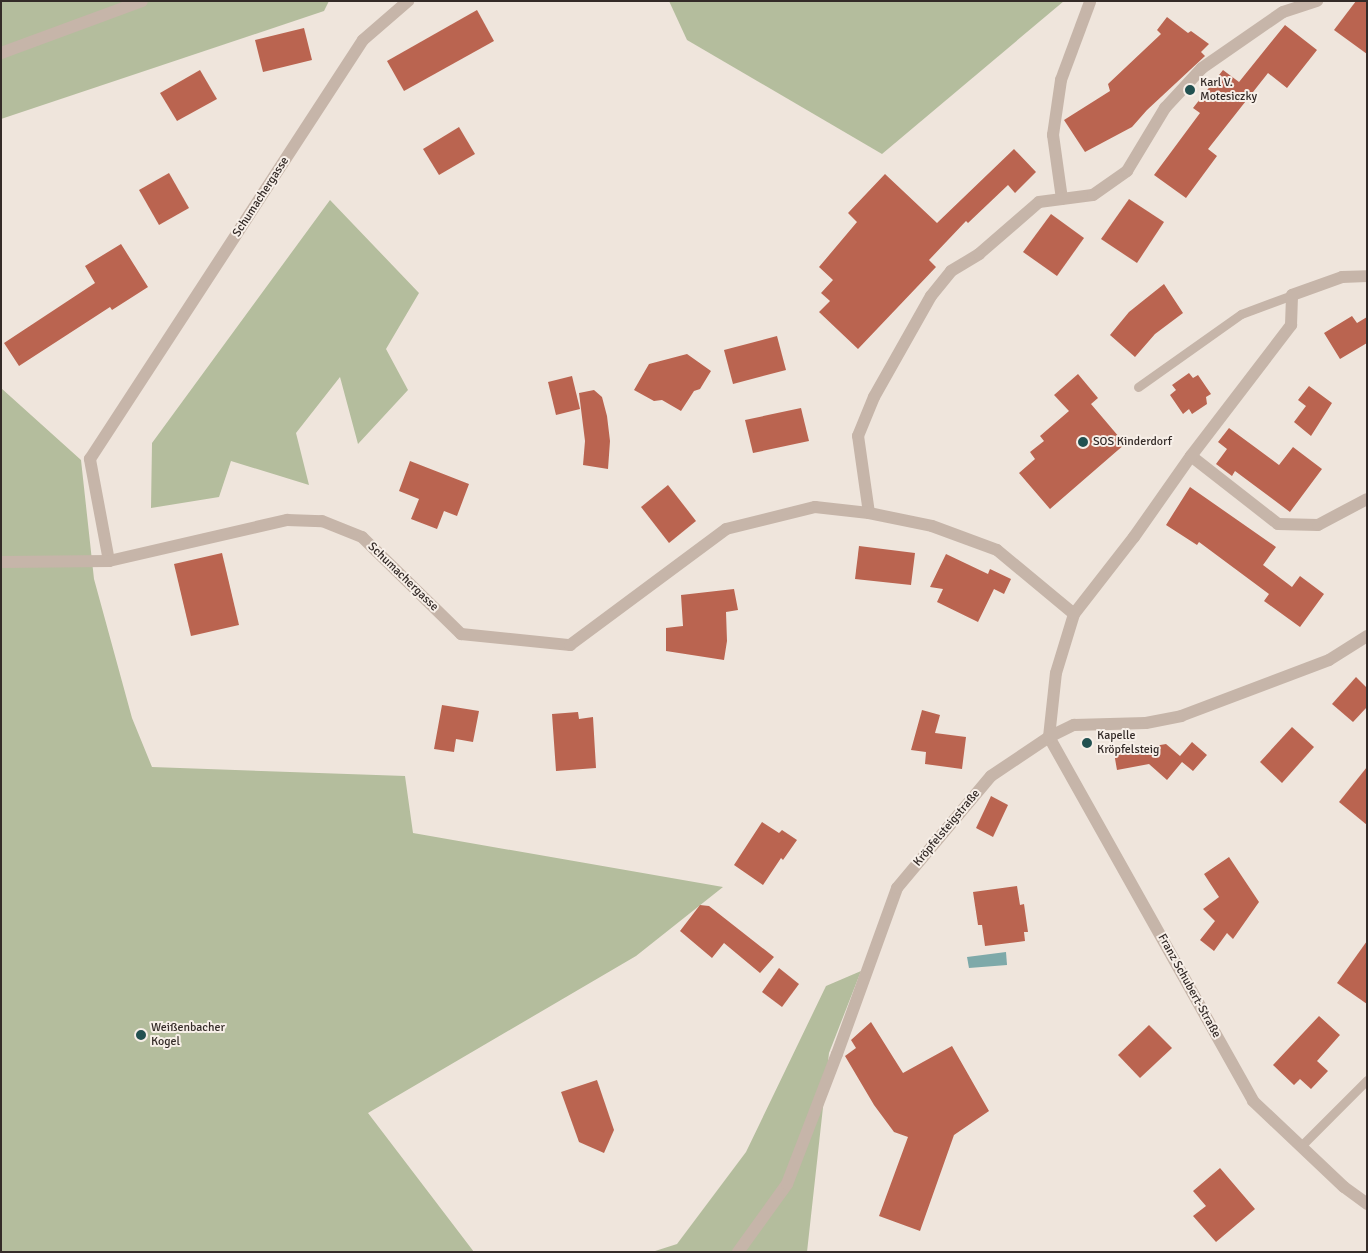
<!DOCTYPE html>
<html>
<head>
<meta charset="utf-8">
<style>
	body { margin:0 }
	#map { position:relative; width:1368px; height:1253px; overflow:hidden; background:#efe5dc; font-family:Signika,sans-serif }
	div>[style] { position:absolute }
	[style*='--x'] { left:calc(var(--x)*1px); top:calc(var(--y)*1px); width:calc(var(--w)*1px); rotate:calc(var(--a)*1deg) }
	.green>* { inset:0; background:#b4bd9d }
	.water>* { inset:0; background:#7ea9a9 }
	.building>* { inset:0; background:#ba6450 }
	.lane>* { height:9px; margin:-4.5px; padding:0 4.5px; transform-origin:4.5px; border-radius:4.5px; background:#c6b5a9 }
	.street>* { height:12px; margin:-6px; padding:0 6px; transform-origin:6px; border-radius:6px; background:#c6b5a9 }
	.dots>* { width:14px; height:14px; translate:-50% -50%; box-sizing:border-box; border:2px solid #f7efe8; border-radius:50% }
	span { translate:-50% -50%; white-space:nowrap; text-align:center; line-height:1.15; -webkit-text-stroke:4px #f7efe8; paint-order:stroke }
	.poi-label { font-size:12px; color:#342b28 }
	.left { translate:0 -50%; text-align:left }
	.street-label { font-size:12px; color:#342b28 }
	.frame { position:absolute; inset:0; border:2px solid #342b28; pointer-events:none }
</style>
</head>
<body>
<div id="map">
	<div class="green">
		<i style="clip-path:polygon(1px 1px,329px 1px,324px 11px,1px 119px)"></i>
		<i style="clip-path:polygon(669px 1px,1064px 1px,882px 154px,687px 40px)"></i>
		<i style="clip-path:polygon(330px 200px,419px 293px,386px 349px,408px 390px,358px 444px,340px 377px,296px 433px,309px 485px,231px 461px,219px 497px,151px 508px,152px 443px)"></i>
		<i style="clip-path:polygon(1px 388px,81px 460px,94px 579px,132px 718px,152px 767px,405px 776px,413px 833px,723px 887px,636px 956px,368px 1113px,474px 1252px,1px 1252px)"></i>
		<i style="clip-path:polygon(861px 971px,829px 1053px,807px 1252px,652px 1252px,677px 1244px,746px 1152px,826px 986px)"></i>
	</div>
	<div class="water">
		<i style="clip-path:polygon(1006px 952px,1007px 965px,969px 968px,967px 957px)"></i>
	</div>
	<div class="building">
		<i style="clip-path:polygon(1356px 1px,1367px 1px,1367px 54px,1334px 30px)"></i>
		<i style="clip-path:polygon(477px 10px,494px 41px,404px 91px,387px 61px)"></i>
		<i style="clip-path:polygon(1167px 17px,1188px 33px,1191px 31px,1209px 44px,1201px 52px,1205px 56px,1147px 110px,1132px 127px,1085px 152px,1064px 120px,1110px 91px,1108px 84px,1161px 34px,1157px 30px)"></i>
		<i style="clip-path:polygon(1285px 25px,1317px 50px,1287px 88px,1268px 73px,1208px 149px,1217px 156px,1186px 198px,1154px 175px,1200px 113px,1193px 108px,1223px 70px,1239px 82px)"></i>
		<i style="clip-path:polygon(304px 28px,312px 60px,263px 72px,255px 40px)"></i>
		<i style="clip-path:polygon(200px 70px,217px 99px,177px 121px,160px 93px)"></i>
		<i style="clip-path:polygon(459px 127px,475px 154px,439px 175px,423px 149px)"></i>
		<i style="clip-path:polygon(1014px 149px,1036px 172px,1015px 193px,1008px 185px,968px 223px,966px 221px,929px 260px,936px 267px,858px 349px,819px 312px,830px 301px,821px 293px,833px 280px,819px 267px,857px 222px,848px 213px,885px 174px,937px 223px)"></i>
		<i style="clip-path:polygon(169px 173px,189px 208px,159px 225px,139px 190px)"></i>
		<i style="clip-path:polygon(1129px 199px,1164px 222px,1137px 263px,1101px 239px)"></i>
		<i style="clip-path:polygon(1051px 214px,1084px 238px,1057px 276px,1023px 252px)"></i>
		<i style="clip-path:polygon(121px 244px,148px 287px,112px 310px,110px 307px,19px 366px,4px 343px,95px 283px,85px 266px)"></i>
		<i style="clip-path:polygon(1164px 284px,1183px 313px,1155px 334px,1135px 357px,1110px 335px,1129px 312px)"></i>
		<i style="clip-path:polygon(1352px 316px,1357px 323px,1367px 317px,1367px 343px,1340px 359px,1324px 333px)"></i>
		<i style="clip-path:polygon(777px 336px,786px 370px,733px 384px,724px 350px)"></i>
		<i style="clip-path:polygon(687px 354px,711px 371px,700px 389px,694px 391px,681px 411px,662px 400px,654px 401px,634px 390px,649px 364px)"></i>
		<i style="clip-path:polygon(1189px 373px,1193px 378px,1198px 375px,1211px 394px,1206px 397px,1207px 404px,1192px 414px,1189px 409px,1183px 414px,1170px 395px,1176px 390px,1172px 385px)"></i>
		<i style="clip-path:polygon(1078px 374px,1098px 398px,1091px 404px,1125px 444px,1050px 509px,1019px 473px,1035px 459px,1030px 452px,1044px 441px,1040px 436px,1069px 411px,1054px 395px)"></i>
		<i style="clip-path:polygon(572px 376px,580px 409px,556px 415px,548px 382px)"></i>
		<i style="clip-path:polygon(1309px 386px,1332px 403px,1311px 436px,1294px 422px,1306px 406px,1298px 400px)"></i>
		<i style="clip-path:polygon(594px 390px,602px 397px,607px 416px,610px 441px,608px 469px,583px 465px,585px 441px,579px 393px)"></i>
		<i style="clip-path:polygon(801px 408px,809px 441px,753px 453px,745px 420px)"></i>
		<i style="clip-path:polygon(1229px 428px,1279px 465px,1293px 447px,1322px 469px,1290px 512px,1235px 471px,1232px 476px,1216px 464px,1227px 449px,1218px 442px)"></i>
		<i style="clip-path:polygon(410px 461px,469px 484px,457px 516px,444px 511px,437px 529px,411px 519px,419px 499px,399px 491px)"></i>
		<i style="clip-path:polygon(668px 485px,696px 521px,669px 543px,641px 507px)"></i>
		<i style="clip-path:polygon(1190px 487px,1276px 547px,1263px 565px,1292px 587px,1300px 576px,1324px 594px,1300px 627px,1264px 601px,1269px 594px,1199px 542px,1197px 545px,1166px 525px)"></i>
		<i style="clip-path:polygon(859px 546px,915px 553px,911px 585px,855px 579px)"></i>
		<i style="clip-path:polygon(222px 553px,239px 625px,191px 636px,174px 564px)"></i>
		<i style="clip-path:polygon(946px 554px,988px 574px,990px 569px,1011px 579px,1004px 594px,994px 589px,978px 622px,937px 602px,943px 589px,930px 587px)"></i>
		<i style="clip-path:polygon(734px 589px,738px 610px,726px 612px,727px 641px,724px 660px,666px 651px,666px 628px,683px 626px,681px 595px)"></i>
		<i style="clip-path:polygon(1356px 677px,1367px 688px,1367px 707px,1353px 722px,1332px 704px)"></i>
		<i style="clip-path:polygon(442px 705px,479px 711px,473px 742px,456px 739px,454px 752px,434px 749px)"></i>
		<i style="clip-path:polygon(922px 710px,940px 715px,935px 733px,966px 737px,962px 769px,925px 764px,926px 752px,911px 750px)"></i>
		<i style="clip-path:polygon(578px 712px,579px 719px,593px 717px,596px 768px,556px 771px,552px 714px)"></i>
		<i style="clip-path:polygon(1292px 727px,1314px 747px,1282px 783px,1260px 762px)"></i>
		<i style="clip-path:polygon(1192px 742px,1207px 755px,1193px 771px,1182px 762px,1167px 780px,1149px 764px,1117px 770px,1114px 753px,1166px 744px,1180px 756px)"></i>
		<i style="clip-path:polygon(1367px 767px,1367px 825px,1339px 802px)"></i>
		<i style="clip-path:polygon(991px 796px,1008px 805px,993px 837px,976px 828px)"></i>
		<i style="clip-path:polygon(762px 822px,779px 833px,782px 830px,797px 840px,783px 860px,781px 858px,763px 885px,734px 865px)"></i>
		<i style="clip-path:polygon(1229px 857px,1259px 902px,1233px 939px,1227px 933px,1214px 951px,1200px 940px,1215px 921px,1203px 909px,1219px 897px,1204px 874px)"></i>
		<i style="clip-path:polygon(1017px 886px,1020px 905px,1024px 904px,1028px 932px,1024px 932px,1025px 941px,985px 946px,982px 925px,978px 925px,973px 892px)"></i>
		<i style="clip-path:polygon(700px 905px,709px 906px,774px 957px,760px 973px,724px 943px,712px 958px,680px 931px)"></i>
		<i style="clip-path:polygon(1367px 941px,1367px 1004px,1337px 983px)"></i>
		<i style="clip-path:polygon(779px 968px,799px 984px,782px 1007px,762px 992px)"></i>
		<i style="clip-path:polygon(1319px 1016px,1340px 1035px,1317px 1061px,1328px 1071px,1311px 1089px,1300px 1079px,1294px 1085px,1273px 1065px)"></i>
		<i style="clip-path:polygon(871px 1022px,903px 1073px,952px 1046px,989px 1111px,954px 1135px,920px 1231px,879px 1216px,908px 1137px,894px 1132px,874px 1105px,845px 1056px,856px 1048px,851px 1040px)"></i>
		<i style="clip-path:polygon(1149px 1025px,1172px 1048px,1140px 1078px,1118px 1055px)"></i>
		<i style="clip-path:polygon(597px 1080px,614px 1130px,604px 1153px,579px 1142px,561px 1092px)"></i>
		<i style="clip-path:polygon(1220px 1168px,1255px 1209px,1216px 1242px,1193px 1216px,1206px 1206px,1193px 1191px)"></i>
	</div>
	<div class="lane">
		<i style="--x:1138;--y:387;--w:126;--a:-35.3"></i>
		<i style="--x:1241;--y:314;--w:54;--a:-20.4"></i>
		<i style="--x:1302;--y:1145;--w:92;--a:-45"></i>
	</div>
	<div class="street">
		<i style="--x:1;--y:53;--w:150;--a:-20.2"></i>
		<i style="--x:1062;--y:199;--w:65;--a:-98"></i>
		<i style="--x:1053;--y:135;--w:56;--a:-81.7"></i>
		<i style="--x:1061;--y:80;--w:83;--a:-69.6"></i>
		<i style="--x:1191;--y:456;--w:110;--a:38"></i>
		<i style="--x:1278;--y:524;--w:40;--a:1.4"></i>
		<i style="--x:1318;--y:525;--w:55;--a:-28"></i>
		<i style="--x:869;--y:513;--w:78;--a:-98.1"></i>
		<i style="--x:858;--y:436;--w:42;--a:-67.7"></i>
		<i style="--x:874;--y:397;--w:116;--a:-60.6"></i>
		<i style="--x:931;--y:296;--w:32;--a:-51"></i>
		<i style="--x:951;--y:271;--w:33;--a:-31"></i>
		<i style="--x:979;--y:254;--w:79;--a:-40.9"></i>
		<i style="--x:1039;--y:202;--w:54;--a:-7.4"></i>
		<i style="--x:1093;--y:195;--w:42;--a:-35.2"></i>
		<i style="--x:1127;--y:171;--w:74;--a:-58.9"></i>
		<i style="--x:1165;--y:108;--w:54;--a:-47.2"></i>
		<i style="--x:1202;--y:68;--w:98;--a:-34.7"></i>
		<i style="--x:1283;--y:12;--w:36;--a:-18"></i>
		<i style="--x:109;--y:561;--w:104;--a:-100.6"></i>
		<i style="--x:90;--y:459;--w:500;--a:-56.91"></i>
		<i style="--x:363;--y:40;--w:60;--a:-40.9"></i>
		<i style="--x:1;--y:562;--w:108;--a:-0.5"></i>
		<i style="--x:109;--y:561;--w:183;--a:-13"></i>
		<i style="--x:287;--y:520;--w:35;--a:2"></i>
		<i style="--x:322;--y:521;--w:43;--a:21.8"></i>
		<i style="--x:362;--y:537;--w:139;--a:44.4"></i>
		<i style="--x:461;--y:634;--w:110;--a:5.8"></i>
		<i style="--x:570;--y:645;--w:194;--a:-36.6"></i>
		<i style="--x:726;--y:529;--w:92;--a:-13.9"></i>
		<i style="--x:815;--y:507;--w:54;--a:6.3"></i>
		<i style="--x:869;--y:513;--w:64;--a:11.7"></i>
		<i style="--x:932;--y:526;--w:69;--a:20.3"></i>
		<i style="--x:997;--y:550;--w:100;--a:39.7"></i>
		<i style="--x:1049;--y:737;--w:64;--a:-83.8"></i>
		<i style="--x:1056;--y:673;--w:62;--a:-73"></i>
		<i style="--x:1074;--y:614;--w:98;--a:-52.1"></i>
		<i style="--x:1134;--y:537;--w:99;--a:-54.9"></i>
		<i style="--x:1191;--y:456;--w:165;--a:-52.6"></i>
		<i style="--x:1291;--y:325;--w:30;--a:-88"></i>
		<i style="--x:1292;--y:295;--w:53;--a:-19.8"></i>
		<i style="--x:1342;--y:277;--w:25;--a:-2"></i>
		<i style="--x:1049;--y:737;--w:417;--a:60.7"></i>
		<i style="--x:1253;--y:1101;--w:125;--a:43.4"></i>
		<i style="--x:1344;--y:1187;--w:29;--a:36"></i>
		<i style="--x:738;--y:1252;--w:84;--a:-54.2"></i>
		<i style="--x:787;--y:1184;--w:139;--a:-69"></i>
		<i style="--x:837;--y:1054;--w:177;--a:-70.1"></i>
		<i style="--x:897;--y:888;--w:146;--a:-50"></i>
		<i style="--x:991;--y:776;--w:70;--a:-33.9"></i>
		<i style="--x:1049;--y:737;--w:28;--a:-26"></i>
		<i style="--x:1074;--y:725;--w:72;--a:-1.6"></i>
		<i style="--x:1146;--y:723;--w:36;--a:-11"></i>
		<i style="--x:1181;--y:716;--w:158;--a:-20.7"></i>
		<i style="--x:1329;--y:660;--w:45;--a:-32.3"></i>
	</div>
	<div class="dots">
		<i style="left:1190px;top:90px;background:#225151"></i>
		<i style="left:1083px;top:442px;background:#225151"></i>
		<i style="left:1087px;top:743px;background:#225151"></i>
		<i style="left:141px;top:1035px;background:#225151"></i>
	</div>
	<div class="poi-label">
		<span class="left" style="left:1200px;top:90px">Karl V.<br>Motesiczky</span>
		<span class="left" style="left:1093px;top:442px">SOS Kinderdorf</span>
		<span class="left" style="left:1097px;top:743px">Kapelle<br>Kröpfelsteig</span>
		<span class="left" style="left:151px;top:1035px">Weißenbacher<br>Kogel</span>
	</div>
	<div class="street-label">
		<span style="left:261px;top:197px;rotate:-57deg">Schumachergasse</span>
		<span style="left:403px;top:577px;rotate:44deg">Schumachergasse</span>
		<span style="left:947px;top:828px;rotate:-50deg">Kröpfelsteigstraße</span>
		<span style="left:1189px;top:986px;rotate:61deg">Franz Schubert-Straße</span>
	</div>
	<div class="frame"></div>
</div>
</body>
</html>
